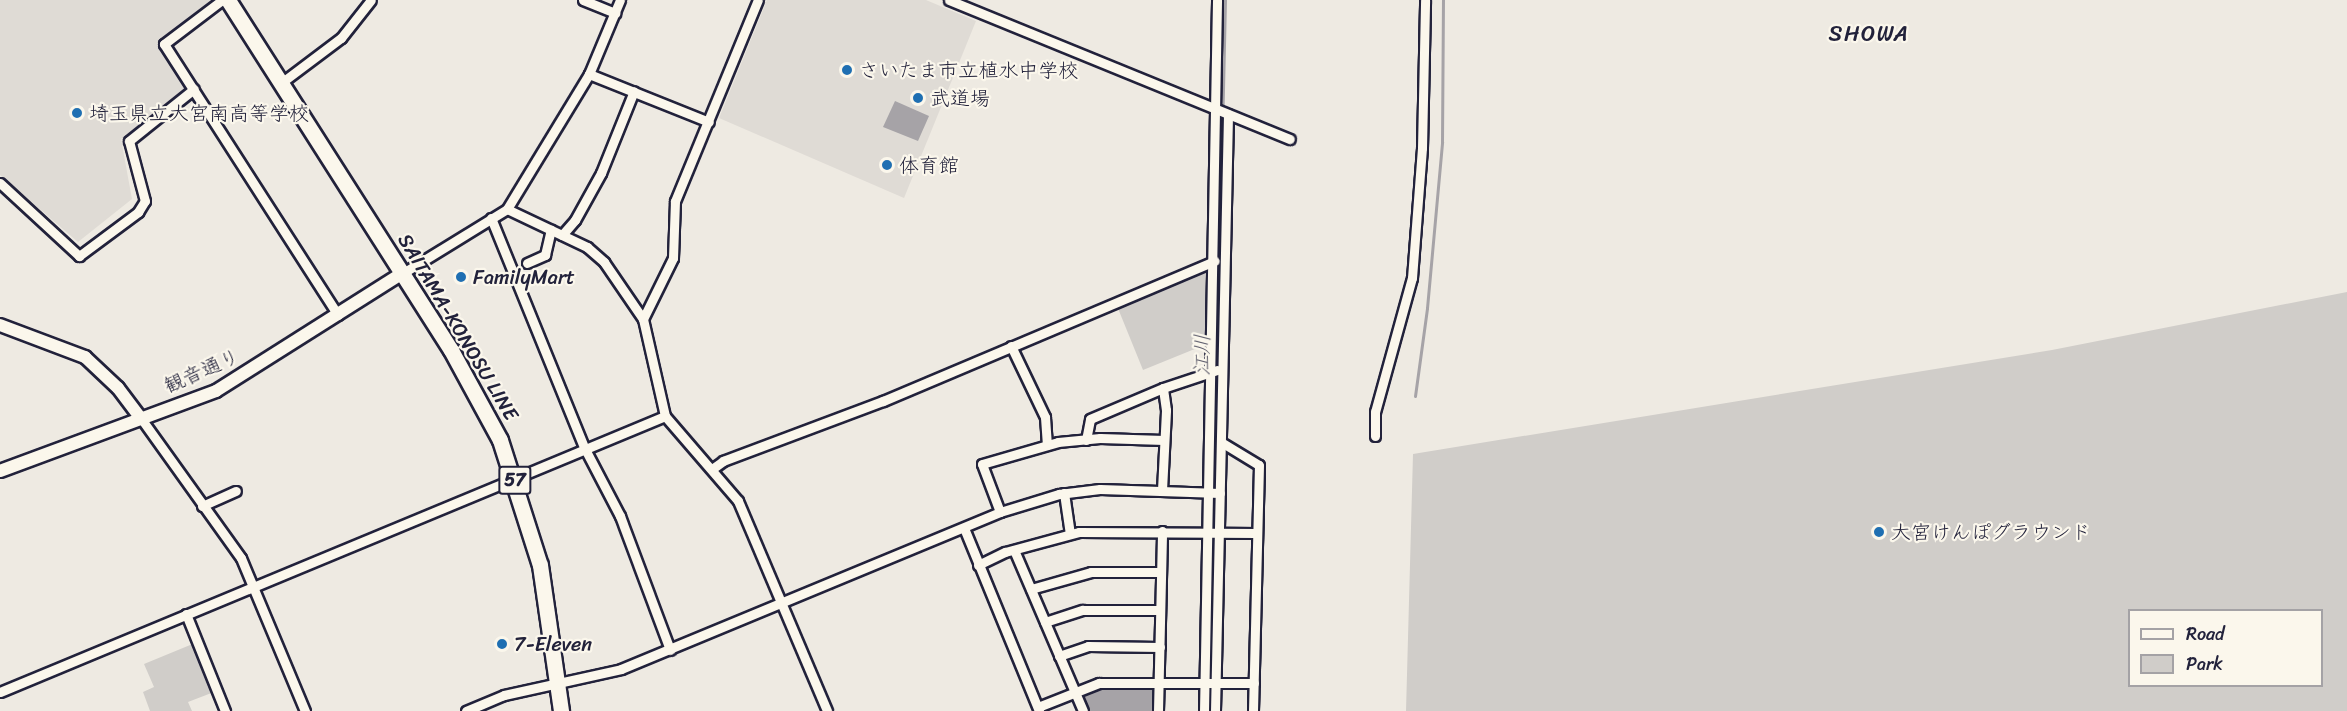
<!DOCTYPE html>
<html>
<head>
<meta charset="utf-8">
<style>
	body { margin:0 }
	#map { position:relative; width:2347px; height:711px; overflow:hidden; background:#eeeae2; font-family:Sriracha,"Klee One",sans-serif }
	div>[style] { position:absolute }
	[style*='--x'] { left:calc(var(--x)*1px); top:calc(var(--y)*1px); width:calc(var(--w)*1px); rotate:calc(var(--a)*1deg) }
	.built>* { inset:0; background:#dfdbd5 }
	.green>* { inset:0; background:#d0cdc9 }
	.water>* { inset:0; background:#a6a3a7 }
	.stream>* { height:3px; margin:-1.5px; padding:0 1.5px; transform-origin:1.5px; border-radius:1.5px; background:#a6a3a7 }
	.roads { filter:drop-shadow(2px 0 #22223b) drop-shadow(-2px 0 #22223b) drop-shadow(0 2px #22223b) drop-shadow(0 -2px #22223b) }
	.minor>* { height:9px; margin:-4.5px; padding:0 4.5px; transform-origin:4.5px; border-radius:4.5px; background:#fbf7ec }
	.tertiary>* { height:12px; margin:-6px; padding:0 6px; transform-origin:6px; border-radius:6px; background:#fbf7ec }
	.primary>* { height:15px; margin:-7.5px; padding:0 7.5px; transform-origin:7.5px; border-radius:7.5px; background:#fbf7ec }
	.dots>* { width:16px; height:16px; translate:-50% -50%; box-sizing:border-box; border:3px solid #fbf7ec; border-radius:50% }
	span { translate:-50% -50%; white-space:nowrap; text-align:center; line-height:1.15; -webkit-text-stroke:4.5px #fbf7ec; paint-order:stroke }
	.shield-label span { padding:2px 4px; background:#fbf7ec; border:2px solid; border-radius:4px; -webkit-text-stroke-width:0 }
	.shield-label { font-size:18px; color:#22223b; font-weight:700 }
	.poi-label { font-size:20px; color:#22223b }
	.left { translate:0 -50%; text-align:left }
	.street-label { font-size:20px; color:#22223b }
	.water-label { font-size:21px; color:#575666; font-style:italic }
	.quarter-label { font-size:22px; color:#22223b; letter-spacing:1.5px }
	.legend { position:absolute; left:2128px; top:609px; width:195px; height:78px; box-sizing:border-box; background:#fbf7ec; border:2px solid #a4a2a5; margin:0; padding:8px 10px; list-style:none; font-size:18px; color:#22223b }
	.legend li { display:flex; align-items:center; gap:12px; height:30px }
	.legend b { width:30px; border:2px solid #a4a2a5 }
</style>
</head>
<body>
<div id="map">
	<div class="built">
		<i style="clip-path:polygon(0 0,216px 0,158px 42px,187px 88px,121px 139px,132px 199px,78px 242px,0 175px)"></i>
		<i style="clip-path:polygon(767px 0,926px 0,976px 21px,904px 198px,719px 118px)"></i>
	</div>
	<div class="green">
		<i style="clip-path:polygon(1210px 266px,1207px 344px,1143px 370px,1117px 306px)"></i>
		<i style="clip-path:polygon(evenodd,2347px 292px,2347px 711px,1406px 711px,1413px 454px,2052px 350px,2347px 292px,2130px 610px,2322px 610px,2322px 686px,2130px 686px,2130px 610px)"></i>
		<i style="clip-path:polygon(195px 643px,214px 692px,188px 702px,192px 711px,150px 711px,143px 692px,154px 687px,144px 664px)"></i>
	</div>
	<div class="water">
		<i style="clip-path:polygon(895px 101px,929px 116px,918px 141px,883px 127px)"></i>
		<i style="clip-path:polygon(1099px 689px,1152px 690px,1152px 711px,1088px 711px,1082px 695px)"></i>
	</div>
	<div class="stream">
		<i style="--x:1415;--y:396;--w:89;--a:-82.2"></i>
		<i style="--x:1427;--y:308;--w:167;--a:-84.8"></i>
		<i style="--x:1442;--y:142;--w:142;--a:-89.6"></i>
		<i style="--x:1209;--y:711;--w:711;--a:-88.71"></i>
	</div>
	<div class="roads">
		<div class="minor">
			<i style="--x:222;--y:0;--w:73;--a:142.8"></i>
			<i style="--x:164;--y:44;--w:322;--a:57.3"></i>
			<i style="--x:583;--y:0;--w:35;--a:22"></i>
			<i style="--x:949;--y:0;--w:368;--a:22.2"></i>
			<i style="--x:589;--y:74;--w:129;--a:21.8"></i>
			<i style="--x:281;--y:83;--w:75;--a:-36.9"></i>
			<i style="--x:341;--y:38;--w:48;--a:-51.7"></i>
			<i style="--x:0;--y:183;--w:108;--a:42.7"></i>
			<i style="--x:79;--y:256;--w:74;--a:-36.7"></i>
			<i style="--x:138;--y:212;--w:13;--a:-58"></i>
			<i style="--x:145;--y:201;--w:62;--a:-104.9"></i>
			<i style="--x:129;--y:141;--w:83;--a:-38.7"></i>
			<i style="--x:507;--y:209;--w:89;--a:25.4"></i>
			<i style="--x:587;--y:247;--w:23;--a:41"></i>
			<i style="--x:604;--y:262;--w:69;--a:55.6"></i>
			<i style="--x:643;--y:319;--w:99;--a:77.2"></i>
			<i style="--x:665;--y:416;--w:112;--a:49.3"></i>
			<i style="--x:738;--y:501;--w:228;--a:67"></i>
			<i style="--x:491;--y:218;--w:249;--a:67.9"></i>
			<i style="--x:585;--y:449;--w:76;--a:62.4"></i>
			<i style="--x:620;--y:516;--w:143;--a:69.5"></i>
			<i style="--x:562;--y:235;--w:20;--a:-49"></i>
			<i style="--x:575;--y:220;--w:54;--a:-61"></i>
			<i style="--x:601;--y:173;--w:88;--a:-68.1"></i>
			<i style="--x:527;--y:263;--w:20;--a:-24"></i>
			<i style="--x:545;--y:255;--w:26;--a:-77"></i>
			<i style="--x:403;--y:273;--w:122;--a:-31.6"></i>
			<i style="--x:507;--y:209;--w:158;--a:-58.7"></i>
			<i style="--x:589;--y:74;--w:80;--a:-67.3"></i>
			<i style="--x:643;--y:319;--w:68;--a:-63.8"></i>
			<i style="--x:673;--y:258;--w:57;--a:-88"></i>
			<i style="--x:675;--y:201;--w:217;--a:-67.6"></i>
			<i style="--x:1011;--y:346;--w:79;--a:64.4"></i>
			<i style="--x:1045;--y:417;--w:28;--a:86"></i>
			<i style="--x:140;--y:417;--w:173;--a:54.4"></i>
			<i style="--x:241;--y:558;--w:166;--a:67.3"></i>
			<i style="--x:1375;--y:436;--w:24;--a:-90"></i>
			<i style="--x:1375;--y:412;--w:139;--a:-74.6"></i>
			<i style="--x:1412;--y:278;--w:130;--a:-85.6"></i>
			<i style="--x:1422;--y:148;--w:148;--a:-88.8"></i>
			<i style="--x:1086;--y:440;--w:21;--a:-79"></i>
			<i style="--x:1090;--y:419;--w:79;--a:-23"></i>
			<i style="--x:1221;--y:442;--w:44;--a:31.2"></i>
			<i style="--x:1259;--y:465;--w:246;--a:91.4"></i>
			<i style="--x:712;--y:469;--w:14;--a:-36"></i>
			<i style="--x:723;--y:461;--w:171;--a:-20.6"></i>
			<i style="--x:883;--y:401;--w:360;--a:-22.9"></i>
			<i style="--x:1162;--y:490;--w:80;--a:-87.1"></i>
			<i style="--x:1166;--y:410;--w:22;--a:-98"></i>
			<i style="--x:1163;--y:388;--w:57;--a:-18.4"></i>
			<i style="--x:1064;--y:493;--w:41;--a:81.7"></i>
			<i style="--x:202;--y:506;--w:37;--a:-24"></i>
			<i style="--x:1000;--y:512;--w:51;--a:-110.6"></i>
			<i style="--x:982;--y:464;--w:79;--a:-16.1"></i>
			<i style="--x:1058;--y:442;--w:42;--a:-5.4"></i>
			<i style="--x:1100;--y:438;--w:64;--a:1.8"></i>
			<i style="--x:964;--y:528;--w:198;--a:67.7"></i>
			<i style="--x:1014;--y:550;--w:175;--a:66.8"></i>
			<i style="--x:978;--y:565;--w:30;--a:-26"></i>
			<i style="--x:1005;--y:552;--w:77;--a:-15.1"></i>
			<i style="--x:1079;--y:532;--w:178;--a:0.3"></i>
			<i style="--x:1031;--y:589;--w:62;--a:-15.8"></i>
			<i style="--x:1091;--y:572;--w:70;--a:0"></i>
			<i style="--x:186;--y:614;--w:105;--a:68.1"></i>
			<i style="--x:1045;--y:622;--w:40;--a:-18"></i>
			<i style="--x:1083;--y:610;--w:77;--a:0"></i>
			<i style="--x:1059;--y:656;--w:31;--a:-19"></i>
			<i style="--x:1088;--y:646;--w:72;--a:0.8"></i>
			<i style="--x:0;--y:692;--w:720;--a:-22.54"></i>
			<i style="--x:1038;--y:707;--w:66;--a:-21.5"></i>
			<i style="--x:1099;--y:683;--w:155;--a:0"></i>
			<i style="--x:466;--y:711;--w:41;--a:-22.8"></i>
			<i style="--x:504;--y:695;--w:120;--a:-12.5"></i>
			<i style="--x:621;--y:669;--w:410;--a:-22.5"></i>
			<i style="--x:1000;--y:512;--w:62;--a:-17"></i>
			<i style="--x:1059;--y:494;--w:41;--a:-7"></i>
			<i style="--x:1100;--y:489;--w:120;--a:1.9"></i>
			<i style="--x:1158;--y:711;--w:180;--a:-88.7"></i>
			<i style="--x:1204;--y:711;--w:711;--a:-88.95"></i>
			<i style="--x:1215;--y:711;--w:597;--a:-88.75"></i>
		</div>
		<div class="tertiary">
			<i style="--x:0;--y:325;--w:91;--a:20.6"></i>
			<i style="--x:85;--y:357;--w:45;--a:43.2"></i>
			<i style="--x:118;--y:388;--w:36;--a:53"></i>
			<i style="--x:0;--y:471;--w:230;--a:-20.3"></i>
			<i style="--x:216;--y:391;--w:221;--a:-32.3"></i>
		</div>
		<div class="primary">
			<i style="--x:228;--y:0;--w:415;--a:57.5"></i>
			<i style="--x:451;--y:350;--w:102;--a:61.4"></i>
			<i style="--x:500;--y:440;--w:131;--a:72.3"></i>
			<i style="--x:540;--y:565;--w:148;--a:81.8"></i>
		</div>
	</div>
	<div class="dots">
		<i style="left:847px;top:70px;background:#1f6fb2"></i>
		<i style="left:918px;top:98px;background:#1f6fb2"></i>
		<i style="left:77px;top:113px;background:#1f6fb2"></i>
		<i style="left:887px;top:165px;background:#1f6fb2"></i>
		<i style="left:461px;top:277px;background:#1f6fb2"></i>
		<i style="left:1879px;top:532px;background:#1f6fb2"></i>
		<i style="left:502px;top:644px;background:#1f6fb2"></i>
	</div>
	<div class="shield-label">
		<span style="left:515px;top:480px">57</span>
	</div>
	<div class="poi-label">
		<span class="left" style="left:859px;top:70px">さいたま市立植水中学校</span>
		<span class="left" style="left:930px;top:98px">武道場</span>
		<span class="left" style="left:89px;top:113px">埼玉県立大宮南高等学校</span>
		<span class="left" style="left:899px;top:165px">体育館</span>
		<span class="left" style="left:473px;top:277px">FamilyMart</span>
		<span class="left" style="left:1891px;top:532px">大宮けんぽグラウンド</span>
		<span class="left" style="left:514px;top:644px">7-Eleven</span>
	</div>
	<div class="street-label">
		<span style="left:458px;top:327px;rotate:59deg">SAITAMA-KONOSU LINE</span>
		<span style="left:202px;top:371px;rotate:-24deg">観音通り</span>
	</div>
	<div class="water-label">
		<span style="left:1202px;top:355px;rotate:-89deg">江川</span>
	</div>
	<div class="quarter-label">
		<span style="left:1869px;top:34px">SHOWA</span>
	</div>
	<ul class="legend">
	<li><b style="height:8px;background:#fbf7ec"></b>Road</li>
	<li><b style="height:16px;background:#d0cdc9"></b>Park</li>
	</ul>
</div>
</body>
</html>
